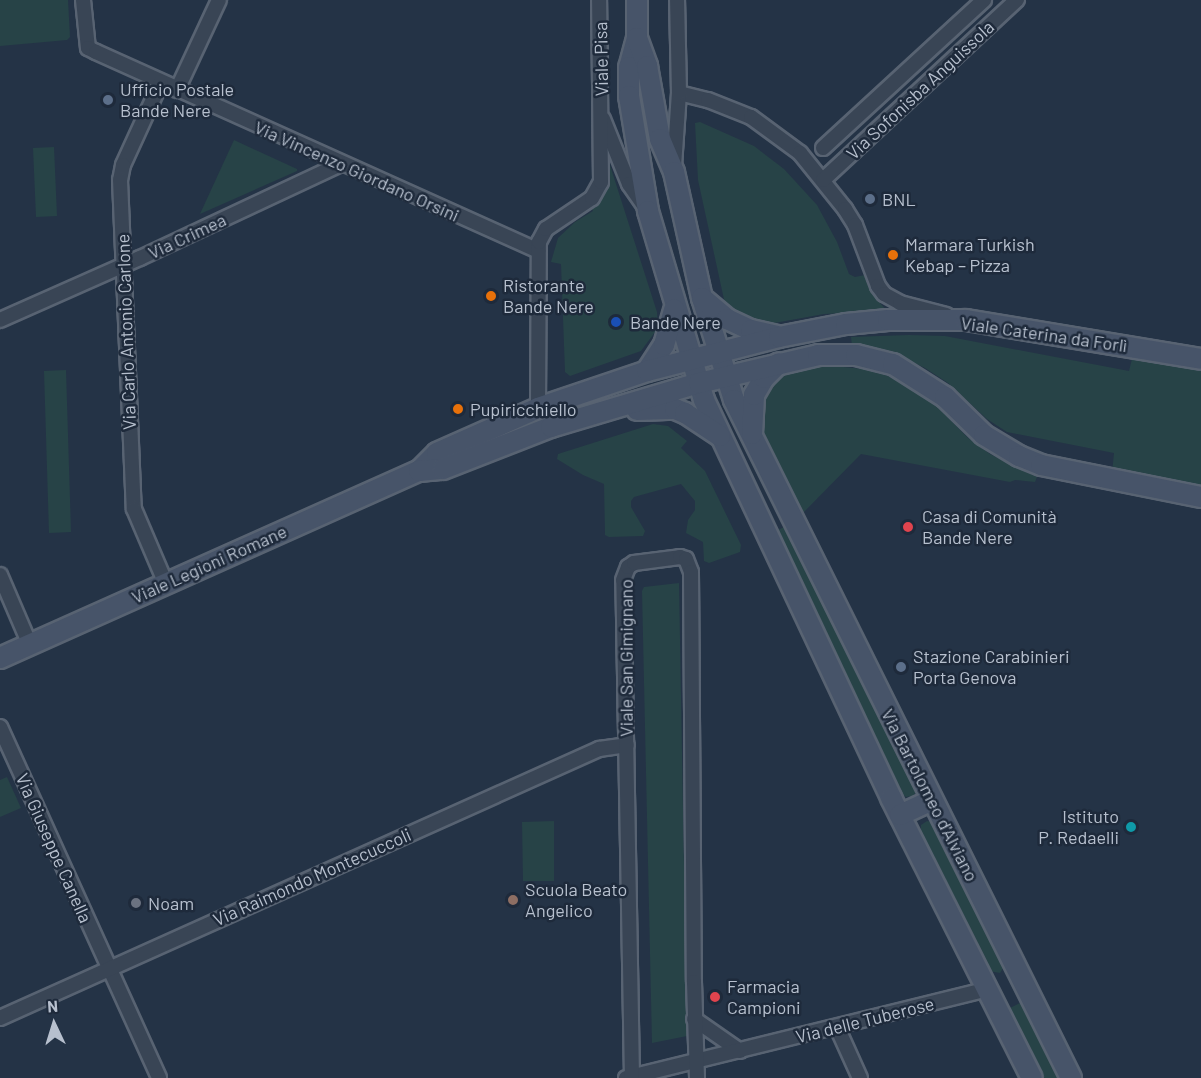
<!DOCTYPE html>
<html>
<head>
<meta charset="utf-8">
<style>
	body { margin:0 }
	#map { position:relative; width:1201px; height:1078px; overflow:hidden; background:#243346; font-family:Barlow,sans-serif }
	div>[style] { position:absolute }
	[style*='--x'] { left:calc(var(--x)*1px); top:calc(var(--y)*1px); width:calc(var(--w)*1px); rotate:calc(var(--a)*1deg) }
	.green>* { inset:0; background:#274347 }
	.roads { filter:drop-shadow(2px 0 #586372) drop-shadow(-2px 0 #586372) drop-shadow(0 2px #586372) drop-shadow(0 -2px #586372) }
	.minor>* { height:14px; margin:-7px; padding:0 7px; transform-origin:7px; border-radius:7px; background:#394555 }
	.secondary>* { height:20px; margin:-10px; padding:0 10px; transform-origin:10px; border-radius:10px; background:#475469 }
	.dots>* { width:16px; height:16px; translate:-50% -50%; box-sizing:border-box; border:3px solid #1e2a3b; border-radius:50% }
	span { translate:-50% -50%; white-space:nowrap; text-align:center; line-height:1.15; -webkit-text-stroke:5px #1e2a3b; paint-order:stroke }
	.street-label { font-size:18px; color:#b7c0ce }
	.poi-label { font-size:18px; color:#b7c0ce }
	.left { translate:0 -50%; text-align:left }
	.right { translate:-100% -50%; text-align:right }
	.north { position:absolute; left:24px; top:994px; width:60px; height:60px; -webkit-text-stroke:4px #1e2a3b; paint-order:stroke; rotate:356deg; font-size:16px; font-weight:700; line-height:24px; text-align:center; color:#b7c0ce }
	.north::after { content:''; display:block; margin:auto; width:21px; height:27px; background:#b7c0ce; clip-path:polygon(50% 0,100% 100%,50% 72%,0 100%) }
</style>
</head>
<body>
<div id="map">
	<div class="green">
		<i style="clip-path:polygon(0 0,68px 0,70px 37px,67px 40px,0 46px)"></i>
		<i style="clip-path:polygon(700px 122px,754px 146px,784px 169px,817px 205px,837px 242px,849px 274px,855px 277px,865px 275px,874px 296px,887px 311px,824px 314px,753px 327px,725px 304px,698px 180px,695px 123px)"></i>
		<i style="clip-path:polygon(234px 140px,297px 169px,297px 171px,200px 214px)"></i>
		<i style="clip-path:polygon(54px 147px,57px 216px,36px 217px,33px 148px)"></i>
		<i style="clip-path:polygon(608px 159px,657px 312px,658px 328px,641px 351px,570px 376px,565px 372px,561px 264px,551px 262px,558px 238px,575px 222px,593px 211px,590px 205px,600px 199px,605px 189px,605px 161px)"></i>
		<i style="clip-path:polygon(909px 335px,945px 336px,1129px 371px,1133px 355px,1201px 368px,1201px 489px,1112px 473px,1114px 453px,1007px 432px,987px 419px,948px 383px,925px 368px,898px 355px,852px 346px,851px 337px)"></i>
		<i style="clip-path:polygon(823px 365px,874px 370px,911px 386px,934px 403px,967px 437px,990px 454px,1037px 477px,1035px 482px,1015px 480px,1010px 482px,861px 454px,803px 513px,756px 422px,755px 400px,782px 374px)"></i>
		<i style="clip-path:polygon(66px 370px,71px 532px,49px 533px,44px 371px)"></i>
		<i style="clip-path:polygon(653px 424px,668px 426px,687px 441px,681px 448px,705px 471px,741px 545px,740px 552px,709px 563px,704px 561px,703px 542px,686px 533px,688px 520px,695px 510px,695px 501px,681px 484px,634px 497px,631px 501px,631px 507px,645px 531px,643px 536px,609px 537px,605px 535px,604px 484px,583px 475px,557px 459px,558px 454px)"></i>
		<i style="clip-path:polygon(786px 526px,918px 789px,913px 796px,906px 797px,900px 793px,811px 612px,774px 532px)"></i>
		<i style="clip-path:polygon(679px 583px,687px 1036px,652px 1043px,642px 591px,644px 587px)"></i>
		<i style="clip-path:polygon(7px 777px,21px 808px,0 817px,0 780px)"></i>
		<i style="clip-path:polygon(554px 821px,554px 881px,523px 881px,522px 822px)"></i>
		<i style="clip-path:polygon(927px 821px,934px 822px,1005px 965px,1000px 973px,989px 971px,921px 834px,921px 825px)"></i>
		<i style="clip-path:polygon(1024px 1001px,1062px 1078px,1042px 1078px,1008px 1009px)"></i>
	</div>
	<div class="roads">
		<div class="minor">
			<i style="--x:83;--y:0;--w:48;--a:84.1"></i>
			<i style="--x:88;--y:48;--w:9;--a:27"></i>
			<i style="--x:96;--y:52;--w:485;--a:24.2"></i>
			<i style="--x:161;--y:82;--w:91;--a:114.6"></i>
			<i style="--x:123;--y:165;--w:15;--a:101"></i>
			<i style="--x:120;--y:180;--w:329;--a:87.6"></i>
			<i style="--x:134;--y:509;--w:82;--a:66.9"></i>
			<i style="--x:177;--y:90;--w:99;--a:-65"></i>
			<i style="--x:679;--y:93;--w:30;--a:14"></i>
			<i style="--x:708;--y:100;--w:46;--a:21.6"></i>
			<i style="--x:751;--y:117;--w:61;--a:36.3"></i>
			<i style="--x:800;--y:153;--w:72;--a:51.2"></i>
			<i style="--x:845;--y:209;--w:19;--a:58"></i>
			<i style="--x:855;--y:225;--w:65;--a:69.3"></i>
			<i style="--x:878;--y:286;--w:10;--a:53"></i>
			<i style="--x:884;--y:294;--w:18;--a:29"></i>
			<i style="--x:900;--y:303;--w:48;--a:14.6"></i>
			<i style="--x:603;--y:119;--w:70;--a:68.2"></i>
			<i style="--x:629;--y:184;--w:28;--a:55"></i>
			<i style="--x:823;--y:148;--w:219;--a:-42.6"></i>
			<i style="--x:674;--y:166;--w:73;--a:-86.1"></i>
			<i style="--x:679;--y:93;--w:93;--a:-91.2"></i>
			<i style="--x:823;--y:180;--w:265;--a:-42.9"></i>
			<i style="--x:0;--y:320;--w:153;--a:-23.9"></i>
			<i style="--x:140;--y:258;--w:222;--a:-25.1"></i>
			<i style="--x:538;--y:408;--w:166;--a:-89.7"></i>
			<i style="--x:539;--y:242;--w:15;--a:-62"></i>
			<i style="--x:546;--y:229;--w:55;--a:-34"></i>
			<i style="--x:592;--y:198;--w:18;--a:-61"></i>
			<i style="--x:601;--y:182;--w:182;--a:-90.6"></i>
			<i style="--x:0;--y:575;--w:76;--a:66.8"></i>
			<i style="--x:0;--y:727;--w:385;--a:65.6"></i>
			<i style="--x:0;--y:1018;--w:657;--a:-24.18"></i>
			<i style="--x:599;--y:749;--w:28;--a:-8"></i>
			<i style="--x:694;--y:1019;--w:56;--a:34.8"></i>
			<i style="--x:837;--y:1027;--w:56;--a:65.7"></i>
			<i style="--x:626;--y:1078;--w:374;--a:-13.8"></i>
			<i style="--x:632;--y:1078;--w:498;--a:-91"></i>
			<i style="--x:623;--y:580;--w:14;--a:-69"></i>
			<i style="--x:628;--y:567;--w:7;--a:-34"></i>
			<i style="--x:634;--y:563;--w:46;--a:-7.4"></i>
			<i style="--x:680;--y:557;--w:6;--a:18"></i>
			<i style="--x:686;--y:559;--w:14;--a:69"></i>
			<i style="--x:691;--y:572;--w:410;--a:89.6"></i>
			<i style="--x:694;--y:982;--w:96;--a:88.2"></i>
		</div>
		<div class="secondary">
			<i style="--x:637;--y:0;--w:38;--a:90"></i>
			<i style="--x:637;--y:38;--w:30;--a:105"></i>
			<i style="--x:629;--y:67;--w:29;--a:90"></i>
			<i style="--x:629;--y:96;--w:117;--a:80.6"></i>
			<i style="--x:648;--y:211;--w:197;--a:73.5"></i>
			<i style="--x:704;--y:400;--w:440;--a:64.8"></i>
			<i style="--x:891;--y:798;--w:313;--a:63.3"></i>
			<i style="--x:637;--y:38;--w:30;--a:70"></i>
			<i style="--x:647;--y:66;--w:74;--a:79.9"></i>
			<i style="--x:660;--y:139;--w:36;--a:67"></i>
			<i style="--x:674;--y:172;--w:129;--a:77.5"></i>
			<i style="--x:702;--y:298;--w:107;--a:72.6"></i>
			<i style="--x:734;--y:400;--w:757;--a:63.57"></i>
			<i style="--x:702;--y:298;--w:33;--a:40"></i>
			<i style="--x:727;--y:319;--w:26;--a:25"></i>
			<i style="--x:751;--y:330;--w:26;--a:13"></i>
			<i style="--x:647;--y:371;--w:31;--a:-57"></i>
			<i style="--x:664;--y:345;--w:37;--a:-74"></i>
			<i style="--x:637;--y:410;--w:38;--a:-2"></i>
			<i style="--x:675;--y:409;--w:11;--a:22"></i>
			<i style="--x:685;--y:413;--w:42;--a:33.3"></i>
			<i style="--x:752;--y:434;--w:39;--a:-87"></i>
			<i style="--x:754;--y:395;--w:20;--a:-60"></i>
			<i style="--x:764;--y:378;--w:21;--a:-45"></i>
			<i style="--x:419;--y:471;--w:25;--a:-45"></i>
			<i style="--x:437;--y:453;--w:111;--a:-24"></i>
			<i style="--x:538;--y:408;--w:115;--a:-18.7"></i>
			<i style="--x:647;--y:371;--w:136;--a:-14.4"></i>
			<i style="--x:779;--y:337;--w:68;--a:-11"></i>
			<i style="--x:846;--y:324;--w:42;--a:-5.4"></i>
			<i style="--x:888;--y:320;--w:78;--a:0"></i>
			<i style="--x:966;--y:320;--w:238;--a:9.4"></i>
			<i style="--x:0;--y:658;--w:459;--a:-24.1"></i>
			<i style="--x:419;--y:471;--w:24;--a:-5"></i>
			<i style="--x:443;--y:469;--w:116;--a:-21.3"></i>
			<i style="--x:551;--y:427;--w:154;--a:-16.6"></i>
			<i style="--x:699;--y:383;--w:122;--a:-13.2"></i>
			<i style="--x:818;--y:355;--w:38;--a:0"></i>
			<i style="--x:856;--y:355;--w:38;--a:14"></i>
			<i style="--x:893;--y:364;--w:62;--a:32.4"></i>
			<i style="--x:945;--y:397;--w:54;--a:44.3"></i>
			<i style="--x:984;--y:435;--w:41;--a:31"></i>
			<i style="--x:1019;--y:456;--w:24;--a:22"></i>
			<i style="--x:1041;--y:465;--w:163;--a:11.3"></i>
			<i style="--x:900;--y:815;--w:35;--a:-25"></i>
		</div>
	</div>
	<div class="dots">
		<i style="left:108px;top:100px;background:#5c6f8a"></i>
		<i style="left:870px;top:199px;background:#5c6f8a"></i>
		<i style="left:893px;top:255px;background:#e8710a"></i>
		<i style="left:491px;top:296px;background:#e8710a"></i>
		<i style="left:616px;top:322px;background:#1a4fb4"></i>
		<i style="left:458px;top:409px;background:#e8710a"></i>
		<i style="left:908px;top:527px;background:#e0444e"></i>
		<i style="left:901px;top:667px;background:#5c6f8a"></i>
		<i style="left:1131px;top:827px;background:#0f9aa8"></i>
		<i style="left:513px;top:900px;background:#8d6e63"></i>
		<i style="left:136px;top:903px;background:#6b7280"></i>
		<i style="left:715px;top:997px;background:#e0444e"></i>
	</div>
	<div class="street-label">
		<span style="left:601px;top:59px;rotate:-91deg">Viale Pisa</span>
		<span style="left:920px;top:90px;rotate:-43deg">Via Sofonisba Anguissola</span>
		<span style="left:357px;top:171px;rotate:24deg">Via Vincenzo Giordano Orsini</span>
		<span style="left:187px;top:236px;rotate:-25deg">Via Crimea</span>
		<span style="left:126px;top:332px;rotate:-92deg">Via Carlo Antonio Carlone</span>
		<span style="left:1044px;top:334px;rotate:8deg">Viale Caterina da Forlì</span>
		<span style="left:209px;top:564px;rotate:-24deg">Viale Legioni Romane</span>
		<span style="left:626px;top:658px;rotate:-90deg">Viale San Gimignano</span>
		<span style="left:930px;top:795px;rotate:63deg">Via Bartolomeo d'Alviano</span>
		<span style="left:54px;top:848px;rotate:66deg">Via Giuseppe Canella</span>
		<span style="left:312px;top:877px;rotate:-24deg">Via Raimondo Montecuccoli</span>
		<span style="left:865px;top:1020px;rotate:-14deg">Via delle Tuberose</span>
	</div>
	<div class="poi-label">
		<span class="left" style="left:120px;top:100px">Ufficio Postale<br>Bande Nere</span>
		<span class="left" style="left:882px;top:199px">BNL</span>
		<span class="left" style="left:905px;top:255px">Marmara Turkish<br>Kebap – Pizza</span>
		<span class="left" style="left:503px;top:296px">Ristorante<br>Bande Nere</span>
		<span class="left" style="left:630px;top:322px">Bande Nere</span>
		<span class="left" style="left:470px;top:409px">Pupiricchiello</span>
		<span class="left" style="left:922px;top:527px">Casa di Comunità<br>Bande Nere</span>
		<span class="left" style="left:913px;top:667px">Stazione Carabinieri<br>Porta Genova</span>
		<span class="right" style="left:1119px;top:827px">Istituto<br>P. Redaelli</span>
		<span class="left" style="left:525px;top:900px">Scuola Beato<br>Angelico</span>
		<span class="left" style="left:148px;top:903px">Noam</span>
		<span class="left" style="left:727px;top:997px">Farmacia<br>Campioni</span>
	</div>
	<div class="north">N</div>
</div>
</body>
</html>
